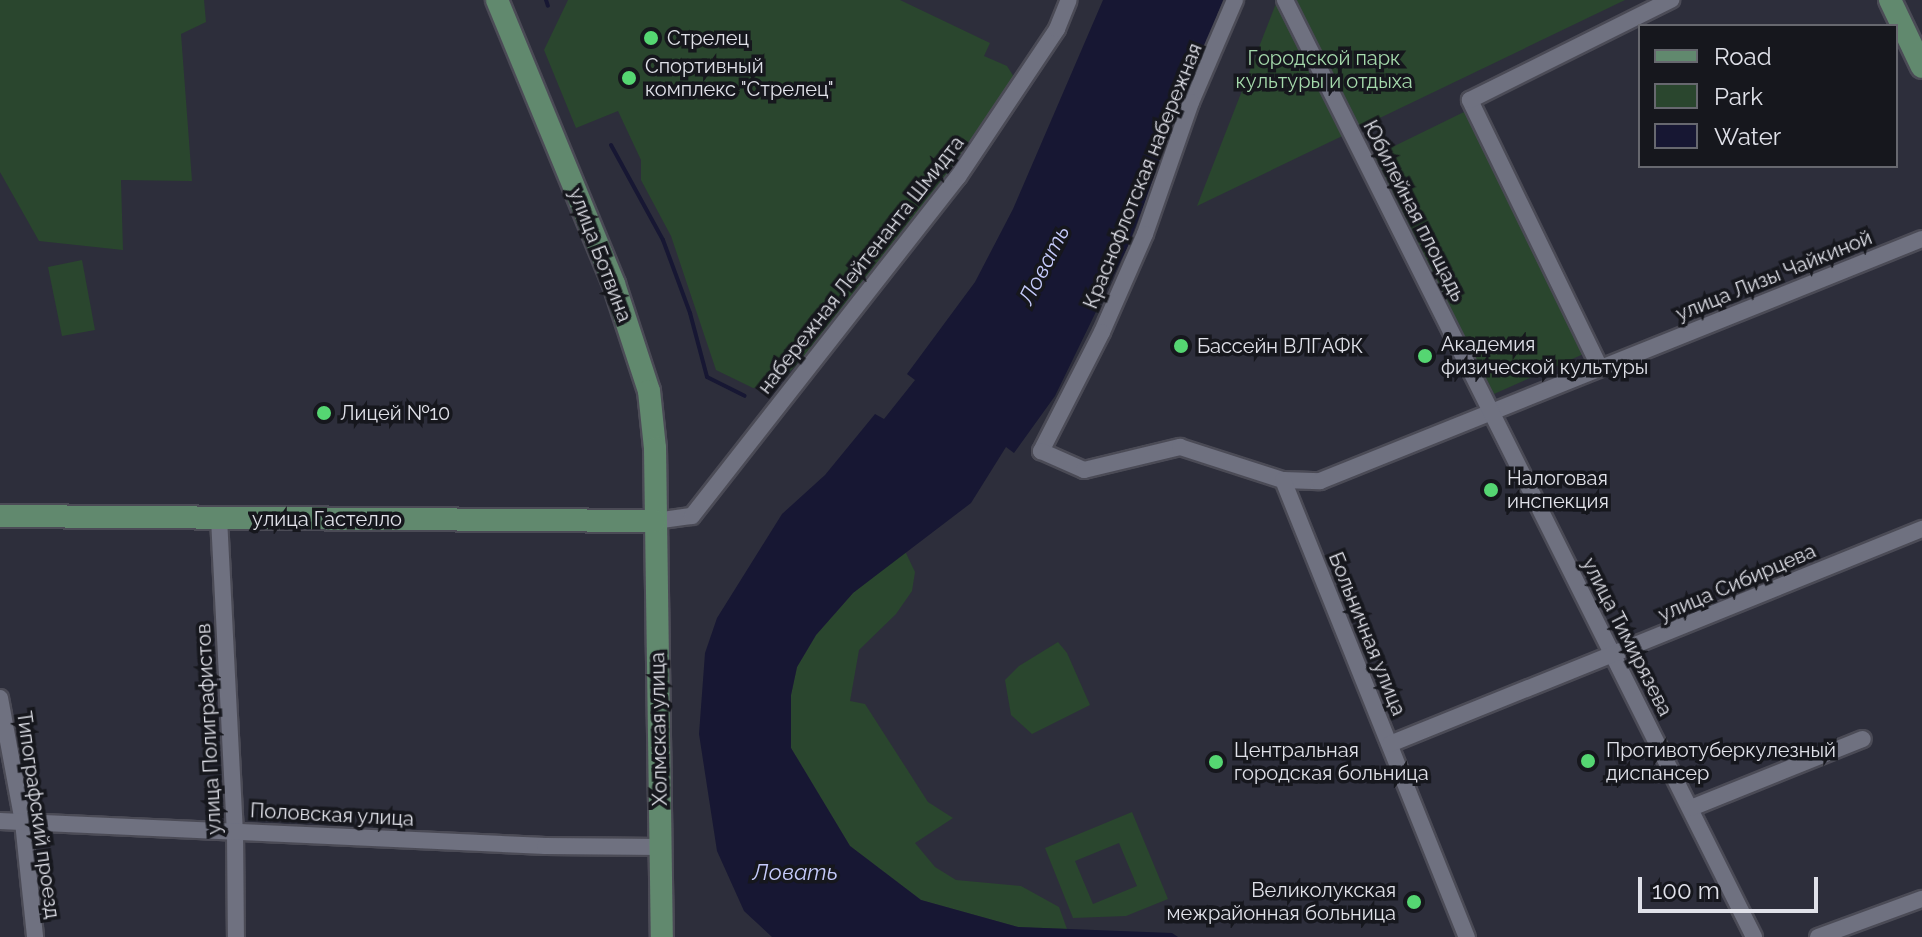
<!DOCTYPE html>
<html>
<head>
<meta charset="utf-8">
<style>
	body { margin:0 }
	#map { position:relative; width:1922px; height:937px; overflow:hidden; background:#2d2e3b; font-family:Raleway,sans-serif }
	div>[style] { position:absolute }
	[style*='--x'] { left:calc(var(--x)*1px); top:calc(var(--y)*1px); width:calc(var(--w)*1px); rotate:calc(var(--a)*1deg) }
	.green>* { inset:0; background:#2a462e }
	.water>* { inset:0; background:#171733 }
	.stream>* { height:4px; margin:-2px; padding:0 2px; transform-origin:2px; border-radius:2px; background:#171733 }
	.roads { filter:drop-shadow(2px 0 #4b4b56) drop-shadow(-2px 0 #4b4b56) drop-shadow(0 2px #4b4b56) drop-shadow(0 -2px #4b4b56) }
	.minor>* { height:16px; margin:-8px; padding:0 8px; transform-origin:8px; border-radius:8px; background:#6f7180 }
	.major>* { height:22px; margin:-11px; padding:0 11px; transform-origin:11px; border-radius:11px; background:#61896e }
	.dots>* { width:22px; height:22px; translate:-50% -50%; box-sizing:border-box; border:4px solid #16171d; border-radius:50% }
	span { translate:-50% -50%; white-space:nowrap; text-align:center; line-height:1.15; -webkit-text-stroke:7px #16171d; paint-order:stroke }
	.poi-label { font-size:20px; color:#e0e1e9 }
	.left { translate:0 -50%; text-align:left }
	.right { translate:-100% -50%; text-align:right }
	.park-label { font-size:20px; color:#a5daac }
	.street-label { font-size:20px; color:#e0e1e9 }
	.water-label { font-size:22px; color:#c5cafa; font-style:italic }
	.legend { position:absolute; left:1638px; top:24px; width:260px; height:144px; box-sizing:border-box; background:#16171d; border:2px solid #67686f; margin:0; padding:10px 14px; list-style:none; font-size:24px; color:#e0e1e9 }
	.legend li { display:flex; align-items:center; gap:16px; height:40px }
	.legend b { width:40px; border:2px solid #67686f }
	.scale { position:absolute; left:1638px; top:877px; width:180px; height:36px; box-sizing:border-box; border:4px solid #e0e1e9; border-top:0; padding-left:10px; font-size:24px; line-height:28px; white-space:nowrap; color:#e0e1e9; -webkit-text-stroke:6px #16171d; paint-order:stroke }
</style>
</head>
<body>
<div id="map">
	<div class="green">
		<i style="clip-path:polygon(0 0,204px 0,206px 22px,181px 34px,192px 181px,121px 180px,123px 250px,39px 241px,0 172px)"></i>
		<i style="clip-path:polygon(568px 0,900px 0,990px 43px,984px 56px,1007px 66px,1014px 77px,953px 170px,817px 342px,777px 386px,753px 388px,716px 370px,671px 236px,641px 180px,641px 160px,618px 111px,576px 128px,544px 50px)"></i>
		<i style="clip-path:polygon(1281px 0,1625px 0,1197px 206px,1275px 6px)"></i>
		<i style="clip-path:polygon(1468px 110px,1588px 352px,1494px 394px,1372px 157px)"></i>
		<i style="clip-path:polygon(82px 260px,95px 330px,62px 336px,48px 267px)"></i>
		<i style="clip-path:polygon(905px 551px,915px 572px,912px 591px,896px 614px,859px 650px,850px 701px,865px 704px,928px 802px,953px 818px,915px 843px,935px 867px,956px 880px,1021px 886px,1059px 907px,1067px 929px,1018px 927px,921px 900px,850px 846px,791px 748px,791px 695px,797px 667px,816px 635px,853px 593px)"></i>
		<i style="clip-path:polygon(1058px 642px,1067px 653px,1090px 705px,1032px 734px,1011px 715px,1005px 680px,1019px 666px)"></i>
		<i style="clip-path:polygon(evenodd,1132px 812px,1168px 899px,1126px 916px,1073px 918px,1045px 848px,1132px 812px,1119px 843px,1137px 886px,1093px 904px,1075px 861px,1119px 843px)"></i>
	</div>
	<div class="water">
		<i style="clip-path:polygon(1103px 0,1223px 0,1128px 246px,1055px 396px,1014px 453px,1006px 447px,971px 503px,853px 593px,816px 635px,797px 667px,791px 695px,791px 748px,850px 846px,921px 900px,1018px 927px,1172px 933px,1178px 937px,772px 937px,744px 911px,717px 851px,699px 734px,705px 653px,717px 618px,782px 514px,825px 475px,875px 414px,884px 419px,915px 380px,907px 374px,975px 282px,1013px 209px)"></i>
	</div>
	<div class="stream">
		<i style="--x:546;--y:0;--w:6;--a:72"></i>
		<i style="--x:611;--y:145;--w:108;--a:61.3"></i>
		<i style="--x:663;--y:240;--w:78;--a:69.7"></i>
		<i style="--x:690;--y:313;--w:66;--a:75.1"></i>
		<i style="--x:707;--y:377;--w:42;--a:26.6"></i>
	</div>
	<div class="roads">
		<div class="minor">
			<i style="--x:1235;--y:0;--w:111;--a:113.3"></i>
			<i style="--x:1191;--y:102;--w:140;--a:109.2"></i>
			<i style="--x:1145;--y:234;--w:107;--a:113.7"></i>
			<i style="--x:1102;--y:332;--w:134;--a:117.1"></i>
			<i style="--x:1041;--y:451;--w:47;--a:23.8"></i>
			<i style="--x:1084;--y:470;--w:99;--a:-13.5"></i>
			<i style="--x:1180;--y:447;--w:108;--a:17.8"></i>
			<i style="--x:1283;--y:480;--w:37;--a:2"></i>
			<i style="--x:1320;--y:481;--w:649;--a:-21.9"></i>
			<i style="--x:1285;--y:0;--w:1048;--a:63.41"></i>
			<i style="--x:1600;--y:368;--w:298;--a:-115.9"></i>
			<i style="--x:1470;--y:100;--w:225;--a:-26.5"></i>
			<i style="--x:1283;--y:480;--w:493;--a:68.1"></i>
			<i style="--x:219;--y:518;--w:313;--a:87.1"></i>
			<i style="--x:235;--y:831;--w:106;--a:89.5"></i>
			<i style="--x:655;--y:521;--w:37;--a:-8"></i>
			<i style="--x:692;--y:516;--w:431;--a:-51.9"></i>
			<i style="--x:958;--y:177;--w:178;--a:-56.2"></i>
			<i style="--x:1057;--y:29;--w:31;--a:-68"></i>
			<i style="--x:0;--y:698;--w:126;--a:79.5"></i>
			<i style="--x:23;--y:822;--w:116;--a:84"></i>
			<i style="--x:1390;--y:744;--w:574;--a:-22.01"></i>
			<i style="--x:1691;--y:808;--w:185;--a:-21.9"></i>
			<i style="--x:0;--y:821;--w:546;--a:2.63"></i>
			<i style="--x:545;--y:846;--w:116;--a:0.5"></i>
			<i style="--x:1818;--y:937;--w:111;--a:-20.1"></i>
		</div>
		<div class="major">
			<i style="--x:497;--y:0;--w:307;--a:67.6"></i>
			<i style="--x:614;--y:284;--w:113;--a:71.9"></i>
			<i style="--x:649;--y:391;--w:57;--a:84"></i>
			<i style="--x:655;--y:448;--w:489;--a:89.2"></i>
			<i style="--x:1890;--y:0;--w:74;--a:64.5"></i>
			<i style="--x:0;--y:516;--w:655;--a:0.44"></i>
		</div>
	</div>
	<div class="dots">
		<i style="left:651px;top:38px;background:#55d672"></i>
		<i style="left:629px;top:78px;background:#55d672"></i>
		<i style="left:1181px;top:346px;background:#55d672"></i>
		<i style="left:1425px;top:356px;background:#55d672"></i>
		<i style="left:324px;top:413px;background:#55d672"></i>
		<i style="left:1491px;top:490px;background:#55d672"></i>
		<i style="left:1588px;top:761px;background:#55d672"></i>
		<i style="left:1216px;top:762px;background:#55d672"></i>
		<i style="left:1414px;top:902px;background:#55d672"></i>
	</div>
	<div class="poi-label">
		<span class="left" style="left:667px;top:38px">Стрелец</span>
		<span class="left" style="left:645px;top:78px">Спортивный<br>комплекс "Стрелец"</span>
		<span class="left" style="left:1441px;top:356px">Aкадемия<br>физической культуры</span>
		<span class="left" style="left:1197px;top:346px">Бассейн ВЛГАФК</span>
		<span class="left" style="left:340px;top:413px">Лицей №10</span>
		<span class="left" style="left:1507px;top:490px">Налоговая<br>инспекция</span>
		<span class="left" style="left:1234px;top:762px">Центральная<br>городская больница</span>
		<span class="left" style="left:1606px;top:762px">Противотуберкулезный<br>диспансер</span>
		<span class="right" style="left:1396px;top:902px">Великолукская<br>межрайонная больница</span>
	</div>
	<div class="park-label">
		<span style="left:1324px;top:70px">Городской парк<br>культуры и отдыха</span>
	</div>
	<div class="street-label">
		<span style="left:1143px;top:176px;rotate:-68deg">Краснофлотская набережная</span>
		<span style="left:1414px;top:211px;rotate:63deg">Юбилейная площадь</span>
		<span style="left:600px;top:255px;rotate:69deg">улица Ботвина</span>
		<span style="left:861px;top:265px;rotate:-52deg">набережная Лейтенанта Шмидта</span>
		<span style="left:1774px;top:276px;rotate:-22deg">улица Лизы Чайкиной</span>
		<span style="left:327px;top:519px">улица Гастелло</span>
		<span style="left:1737px;top:583px;rotate:-23deg">улица Сибирцева</span>
		<span style="left:1367px;top:634px;rotate:68deg">Больничная улица</span>
		<span style="left:1627px;top:637px;rotate:63deg">улица Тимирязева</span>
		<span style="left:209px;top:729px;rotate:-93deg">улица Полиграфистов</span>
		<span style="left:659px;top:729px;rotate:-91deg">Холмская улица</span>
		<span style="left:38px;top:815px;rotate:82deg">Типографский проезд</span>
		<span style="left:332px;top:815px;rotate:3deg">Половская улица</span>
	</div>
	<div class="water-label">
		<span style="left:1044px;top:265px;rotate:-63deg">Ловать</span>
		<span style="left:795px;top:873px">Ловать</span>
	</div>
	<ul class="legend">
	<li><b style="height:10px;background:#61896e"></b>Road</li>
	<li><b style="height:22px;background:#2a462e"></b>Park</li>
	<li><b style="height:22px;background:#171733"></b>Water</li>
	</ul>
	<div class="scale">100 m</div>
</div>
</body>
</html>
